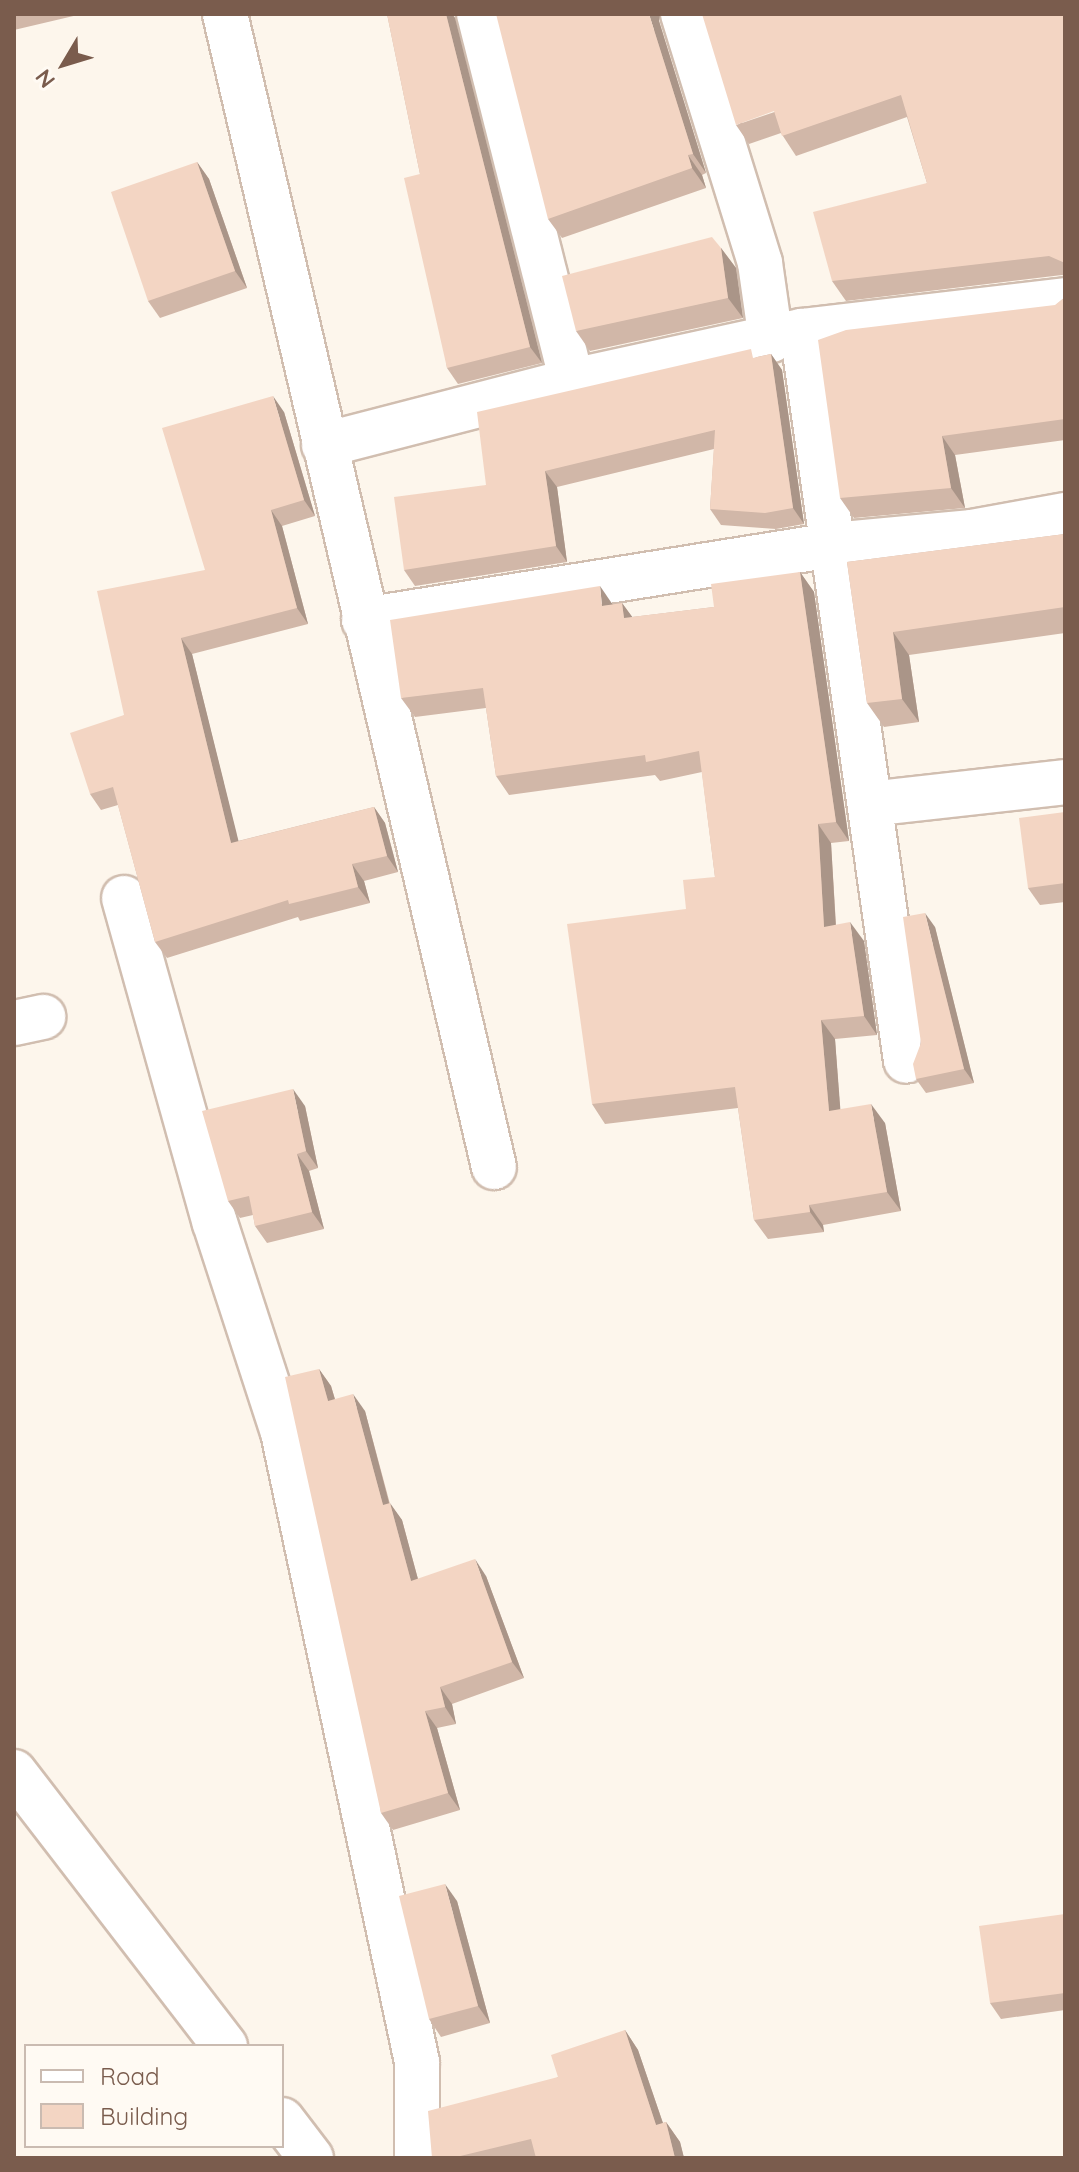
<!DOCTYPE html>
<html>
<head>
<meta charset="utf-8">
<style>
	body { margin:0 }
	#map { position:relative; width:1079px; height:2172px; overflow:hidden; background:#fdf6ec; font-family:Quicksand,sans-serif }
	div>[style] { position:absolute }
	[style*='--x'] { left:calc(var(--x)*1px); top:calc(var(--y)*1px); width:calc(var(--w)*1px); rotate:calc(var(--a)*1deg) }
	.roads { filter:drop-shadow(2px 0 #d1beb0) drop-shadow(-2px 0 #d1beb0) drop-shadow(0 2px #d1beb0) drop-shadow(0 -2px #d1beb0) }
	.street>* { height:44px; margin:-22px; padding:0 22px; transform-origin:22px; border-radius:22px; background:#fff }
	.wall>* { inset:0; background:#d1b7a8 }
	.shaded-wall>* { inset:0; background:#aa9588 }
	.building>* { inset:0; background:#f3d5c3 }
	span { translate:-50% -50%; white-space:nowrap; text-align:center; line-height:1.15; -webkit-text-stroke:8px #fffaf3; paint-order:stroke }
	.frame { position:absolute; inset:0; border:16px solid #7a5c4d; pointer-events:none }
	.legend { position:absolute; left:24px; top:2044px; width:260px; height:104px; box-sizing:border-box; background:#fffaf3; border:2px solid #cabbb1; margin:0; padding:10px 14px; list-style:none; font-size:24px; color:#7a5c4d }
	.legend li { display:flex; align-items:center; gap:16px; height:40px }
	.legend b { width:40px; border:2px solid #cabbb1 }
	.north { position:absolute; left:24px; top:24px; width:80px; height:80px; -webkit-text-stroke:6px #fffaf3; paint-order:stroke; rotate:232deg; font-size:22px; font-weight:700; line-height:32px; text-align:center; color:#7a5c4d }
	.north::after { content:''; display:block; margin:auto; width:28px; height:36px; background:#7a5c4d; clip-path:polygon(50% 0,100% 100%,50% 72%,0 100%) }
</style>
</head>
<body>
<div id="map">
	<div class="roads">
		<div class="street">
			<i style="--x:225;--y:14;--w:1184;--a:76.87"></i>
			<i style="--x:479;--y:14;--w:379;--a:75.8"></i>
			<i style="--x:683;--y:14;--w:261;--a:72.8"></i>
			<i style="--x:760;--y:263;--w:78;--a:81.9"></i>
			<i style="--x:802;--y:331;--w:737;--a:81.89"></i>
			<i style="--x:324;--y:445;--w:256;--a:-14.5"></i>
			<i style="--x:572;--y:381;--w:235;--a:-12.3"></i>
			<i style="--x:802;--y:331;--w:265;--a:-6.7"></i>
			<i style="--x:364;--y:620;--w:474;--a:-9.1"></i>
			<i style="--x:832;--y:545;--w:141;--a:-5.3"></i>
			<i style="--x:972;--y:532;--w:95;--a:-10.4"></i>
			<i style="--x:870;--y:804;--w:196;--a:-6.4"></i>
			<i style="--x:124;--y:898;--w:337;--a:74.4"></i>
			<i style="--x:215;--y:1223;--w:220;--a:72"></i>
			<i style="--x:283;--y:1432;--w:644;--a:77.99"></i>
			<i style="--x:417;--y:2062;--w:96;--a:90"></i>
			<i style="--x:14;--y:1023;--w:30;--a:-12"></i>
			<i style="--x:14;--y:1772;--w:346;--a:52.4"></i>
			<i style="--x:282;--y:2120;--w:48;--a:52.7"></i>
		</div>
	</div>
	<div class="wall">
		<i style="clip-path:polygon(14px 14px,82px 14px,14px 30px)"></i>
		<i style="clip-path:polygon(387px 14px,452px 14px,455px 18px,542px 363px,458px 384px,447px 368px,420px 174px)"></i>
		<i style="clip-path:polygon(1065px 14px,1065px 276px,1062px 275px,846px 301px,832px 281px,927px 183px,907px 117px,796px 156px,781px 133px,749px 144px,736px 125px)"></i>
		<i style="clip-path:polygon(659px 21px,706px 173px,702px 175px,706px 188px,562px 238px,548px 219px)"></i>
		<i style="clip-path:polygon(197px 162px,209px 179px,247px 288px,160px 318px,148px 301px)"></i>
		<i style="clip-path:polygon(721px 248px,736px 268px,743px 318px,590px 351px,576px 331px)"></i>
		<i style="clip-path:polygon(1065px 297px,1065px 440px,955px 455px,965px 508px,854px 518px,840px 498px)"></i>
		<i style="clip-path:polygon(771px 354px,782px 370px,804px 524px,776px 529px,721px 525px,710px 509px,714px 449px,557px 487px,567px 562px,415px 586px,404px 570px,486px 485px,757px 357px)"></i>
		<i style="clip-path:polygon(284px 412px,315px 516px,282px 526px,308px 624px,192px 654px,238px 841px,374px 807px,385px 823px,398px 872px,364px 881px,370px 903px,300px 921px,298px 917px,167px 958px,155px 942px,118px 805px,101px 810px,90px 794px,124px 715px,205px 570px)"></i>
		<i style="clip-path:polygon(1065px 534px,1065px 633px,909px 655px,919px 722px,884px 727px,867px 703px,847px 562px)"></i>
		<i style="clip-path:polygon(800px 572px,814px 592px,849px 841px,831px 843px,836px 925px,864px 941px,877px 1035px,835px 1039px,840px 1109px,885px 1123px,901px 1211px,823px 1225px,824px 1232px,768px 1239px,754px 1220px,738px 1108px,605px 1124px,592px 1104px,686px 909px,715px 877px,702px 772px,660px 781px,655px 775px,509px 795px,496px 776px,486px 708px,415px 717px,401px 698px,613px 604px,622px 603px,632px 617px,714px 607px)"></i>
		<i style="clip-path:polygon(1065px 812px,1065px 902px,1040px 905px,1028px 888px)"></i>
		<i style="clip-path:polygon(935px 927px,974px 1083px,926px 1093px,916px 1079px)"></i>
		<i style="clip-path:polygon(305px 1106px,318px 1168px,309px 1171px,324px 1229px,267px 1243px,255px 1226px,253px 1215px,240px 1218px,228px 1201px)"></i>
		<i style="clip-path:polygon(319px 1369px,331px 1386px,335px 1399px,365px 1411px,390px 1504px,402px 1520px,418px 1579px,486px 1576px,524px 1678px,452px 1704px,456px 1724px,437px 1728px,460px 1810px,393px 1830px,381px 1813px)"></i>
		<i style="clip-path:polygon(457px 1901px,490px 2023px,441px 2037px,429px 2019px)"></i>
		<i style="clip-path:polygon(1065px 1914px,1065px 2010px,1001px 2019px,990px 2003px)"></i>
		<i style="clip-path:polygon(625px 2030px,638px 2050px,663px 2123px,666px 2122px,680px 2142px,684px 2158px,432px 2158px,558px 2077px)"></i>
	</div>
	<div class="shaded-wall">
		<i style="clip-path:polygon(446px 14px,452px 14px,455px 18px,542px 363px,530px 347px)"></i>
		<i style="clip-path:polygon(649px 14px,660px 14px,659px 21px,706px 173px,693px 154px)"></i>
		<i style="clip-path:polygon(688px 155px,702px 175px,706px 188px,692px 168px)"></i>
		<i style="clip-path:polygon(197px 162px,209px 179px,247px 288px,235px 271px)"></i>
		<i style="clip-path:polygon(721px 248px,736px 268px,743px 318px,728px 298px)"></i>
		<i style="clip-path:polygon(771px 354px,782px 370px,804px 524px,793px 508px)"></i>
		<i style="clip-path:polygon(273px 396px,284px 412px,315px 516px,304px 500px)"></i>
		<i style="clip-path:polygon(942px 436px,955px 455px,965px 508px,951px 488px)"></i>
		<i style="clip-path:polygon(545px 471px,557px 487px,567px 562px,556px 546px)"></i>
		<i style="clip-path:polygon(271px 510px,282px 526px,308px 624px,297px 608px)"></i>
		<i style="clip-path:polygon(800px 572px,814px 592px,849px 841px,836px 822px)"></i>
		<i style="clip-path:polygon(600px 586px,613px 605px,602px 606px)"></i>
		<i style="clip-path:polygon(622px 603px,636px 622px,624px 618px)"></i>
		<i style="clip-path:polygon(893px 632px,909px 655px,919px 722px,902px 699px)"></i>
		<i style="clip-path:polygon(181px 638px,192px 654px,243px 859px,231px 843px)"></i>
		<i style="clip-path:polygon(374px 807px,385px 823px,398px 872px,387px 856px)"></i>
		<i style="clip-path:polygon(818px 824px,831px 843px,837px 947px,824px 927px)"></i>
		<i style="clip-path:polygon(352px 864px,364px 881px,370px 903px,358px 887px)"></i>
		<i style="clip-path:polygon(925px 913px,935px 927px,974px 1083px,964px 1069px)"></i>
		<i style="clip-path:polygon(850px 922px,864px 941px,877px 1035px,864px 1016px)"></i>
		<i style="clip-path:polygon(821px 1020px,835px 1039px,842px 1131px,829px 1111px)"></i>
		<i style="clip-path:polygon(293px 1089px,305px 1106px,318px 1168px,306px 1151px)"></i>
		<i style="clip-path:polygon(871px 1104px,885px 1123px,901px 1211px,887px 1192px)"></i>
		<i style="clip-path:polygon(297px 1154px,309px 1171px,324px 1229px,312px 1212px)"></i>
		<i style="clip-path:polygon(809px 1205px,823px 1225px,824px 1232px,810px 1212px)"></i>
		<i style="clip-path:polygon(319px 1369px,331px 1386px,340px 1417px,328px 1401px)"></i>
		<i style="clip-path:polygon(353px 1394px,365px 1411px,394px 1522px,383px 1505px)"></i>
		<i style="clip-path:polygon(390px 1503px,402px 1520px,423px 1598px,411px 1581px)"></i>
		<i style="clip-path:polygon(475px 1559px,486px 1576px,524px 1678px,512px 1662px)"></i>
		<i style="clip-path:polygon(440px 1687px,452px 1704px,456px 1724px,445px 1707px)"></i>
		<i style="clip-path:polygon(425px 1711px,437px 1728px,460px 1810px,448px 1793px)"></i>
		<i style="clip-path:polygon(445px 1884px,457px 1901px,490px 2023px,478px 2006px)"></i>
		<i style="clip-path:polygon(625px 2030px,638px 2050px,670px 2144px,656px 2125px)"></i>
		<i style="clip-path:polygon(666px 2122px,680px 2142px,684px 2158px,675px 2158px)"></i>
	</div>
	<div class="building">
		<i style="clip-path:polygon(387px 14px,446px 14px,530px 347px,447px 368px,404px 178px,420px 174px)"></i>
		<i style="clip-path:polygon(496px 14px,649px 14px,693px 154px,688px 155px,692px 168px,548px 219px)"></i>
		<i style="clip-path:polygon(702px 14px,1065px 14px,1065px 263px,1049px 256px,832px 281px,813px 212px,927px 183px,901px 95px,782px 136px,774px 111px,736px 125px)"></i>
		<i style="clip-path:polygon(197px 162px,235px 271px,148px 301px,111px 192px)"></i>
		<i style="clip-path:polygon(712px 237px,721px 248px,728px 298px,576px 331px,562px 276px)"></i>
		<i style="clip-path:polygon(1065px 297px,1065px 419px,942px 436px,951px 488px,840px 498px,818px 340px,846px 330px,1055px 305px)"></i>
		<i style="clip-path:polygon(751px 349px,753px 358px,771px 354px,793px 508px,765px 513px,710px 509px,715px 430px,545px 471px,556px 546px,404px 570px,394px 497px,486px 485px,477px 412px)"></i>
		<i style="clip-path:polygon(273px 396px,304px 500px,271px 510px,297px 608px,181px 638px,231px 843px,374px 807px,387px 856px,352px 864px,358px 887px,289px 904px,288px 900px,155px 942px,113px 787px,90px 794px,70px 733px,124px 715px,97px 591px,205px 570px,162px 428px)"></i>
		<i style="clip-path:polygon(1065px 534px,1065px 607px,893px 632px,902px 699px,867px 703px,847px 562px)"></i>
		<i style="clip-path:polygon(800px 572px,836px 822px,818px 824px,824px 927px,850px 922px,864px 1016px,821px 1020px,829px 1111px,871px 1104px,887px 1192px,809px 1205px,810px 1212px,754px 1220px,735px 1087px,592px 1104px,567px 924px,686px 909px,683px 880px,715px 877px,699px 751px,646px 762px,645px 755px,496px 776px,483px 688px,401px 698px,390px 620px,600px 586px,602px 606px,622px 603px,624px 618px,714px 607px,711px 584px)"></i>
		<i style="clip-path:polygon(1065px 812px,1065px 883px,1028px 888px,1019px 818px)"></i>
		<i style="clip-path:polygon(925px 913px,964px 1069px,916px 1079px,913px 1064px,921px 1043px,903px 917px)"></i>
		<i style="clip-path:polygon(293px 1089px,306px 1151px,297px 1154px,312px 1212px,255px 1226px,249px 1196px,228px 1201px,202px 1111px)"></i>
		<i style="clip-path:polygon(319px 1369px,328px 1401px,353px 1394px,383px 1505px,390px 1503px,411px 1581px,475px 1559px,512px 1662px,440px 1687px,445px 1707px,425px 1711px,448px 1793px,381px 1813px,285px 1377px)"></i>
		<i style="clip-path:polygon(445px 1884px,478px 2006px,429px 2019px,399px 1896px)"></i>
		<i style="clip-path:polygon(1065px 1914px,1065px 1993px,990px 2003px,979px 1926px)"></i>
		<i style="clip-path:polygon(625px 2030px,656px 2125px,666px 2122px,675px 2158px,536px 2158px,531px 2139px,452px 2158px,432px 2158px,428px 2111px,558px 2077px,551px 2055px)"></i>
	</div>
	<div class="frame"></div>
	<ul class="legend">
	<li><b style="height:10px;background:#fff"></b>Road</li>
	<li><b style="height:22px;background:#f3d5c3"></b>Building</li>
	</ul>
	<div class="north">N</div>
</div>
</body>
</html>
